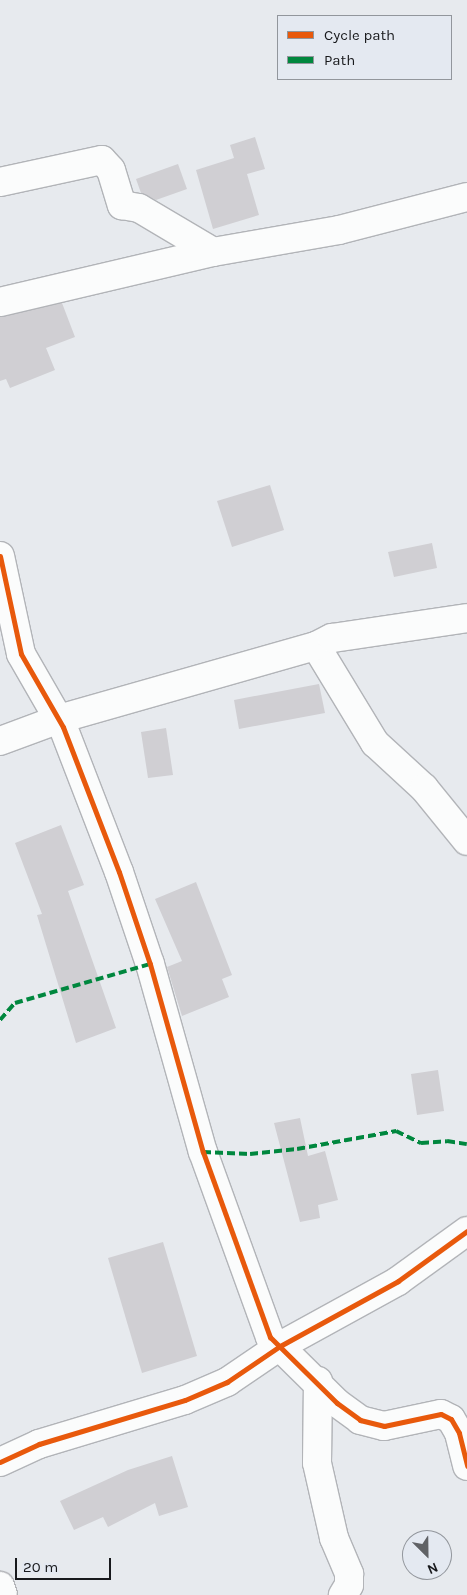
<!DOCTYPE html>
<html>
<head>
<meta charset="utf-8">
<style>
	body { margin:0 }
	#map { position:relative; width:467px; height:1595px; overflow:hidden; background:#e7eaee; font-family:Karla,sans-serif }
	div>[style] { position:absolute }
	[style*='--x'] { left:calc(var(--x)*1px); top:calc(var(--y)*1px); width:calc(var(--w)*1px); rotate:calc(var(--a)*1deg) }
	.building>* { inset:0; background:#d0cfd3 }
	.roads { filter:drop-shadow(1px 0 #b2b4b8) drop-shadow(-1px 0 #b2b4b8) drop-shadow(0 1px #b2b4b8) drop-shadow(0 -1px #b2b4b8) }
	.minor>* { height:28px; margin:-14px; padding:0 14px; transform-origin:14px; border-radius:14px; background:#fbfcfc }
	.secondary>* { height:28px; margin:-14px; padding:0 14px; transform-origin:14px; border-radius:14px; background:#fbfcfc }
	.quiet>* { height:4px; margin-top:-2px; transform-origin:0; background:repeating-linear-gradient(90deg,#00873e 0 8px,transparent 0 12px) }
	.cycleway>* { height:5px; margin:-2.5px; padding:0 2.5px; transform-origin:2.5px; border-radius:2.5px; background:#e8590c }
	span { translate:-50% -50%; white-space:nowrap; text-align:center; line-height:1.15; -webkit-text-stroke:4px #e4e9f1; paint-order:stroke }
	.legend { position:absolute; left:277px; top:15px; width:175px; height:65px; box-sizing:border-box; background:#e4e9f1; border:1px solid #92969c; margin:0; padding:6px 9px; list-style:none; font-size:15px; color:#18191c }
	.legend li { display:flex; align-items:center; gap:10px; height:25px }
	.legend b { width:25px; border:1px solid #92969c }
	.north { position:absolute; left:402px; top:1530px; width:50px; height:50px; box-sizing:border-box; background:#e4e9f1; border:1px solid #92969c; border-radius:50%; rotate:157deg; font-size:14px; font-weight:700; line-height:20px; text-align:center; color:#18191c }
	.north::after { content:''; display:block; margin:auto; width:18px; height:22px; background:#606266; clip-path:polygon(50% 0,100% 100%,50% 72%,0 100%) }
	.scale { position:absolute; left:15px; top:1558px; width:96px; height:22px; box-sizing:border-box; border:2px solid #18191c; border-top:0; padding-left:6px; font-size:15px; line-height:18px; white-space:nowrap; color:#18191c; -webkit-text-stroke:4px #e4e9f1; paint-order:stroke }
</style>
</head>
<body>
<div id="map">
	<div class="building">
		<i style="clip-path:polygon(255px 137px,265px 169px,247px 174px,259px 215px,213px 229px,196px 170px,234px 158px,230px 145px)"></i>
		<i style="clip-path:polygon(178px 164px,187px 189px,156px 200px,141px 193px,136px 179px)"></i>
		<i style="clip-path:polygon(62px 303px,75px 337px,46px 348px,55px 370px,10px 388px,6px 379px,0 381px,0 317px)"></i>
		<i style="clip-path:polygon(270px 485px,284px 530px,232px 547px,217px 501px)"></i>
		<i style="clip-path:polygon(432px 543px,437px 568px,394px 577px,388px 552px)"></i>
		<i style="clip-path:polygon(319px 684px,325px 713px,239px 729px,234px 700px)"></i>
		<i style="clip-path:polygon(166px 728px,173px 775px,148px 778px,141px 732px)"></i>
		<i style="clip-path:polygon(61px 825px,84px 885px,68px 891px,116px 1028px,76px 1043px,37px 915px,42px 914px,15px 843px)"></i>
		<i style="clip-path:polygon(196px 882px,232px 975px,222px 979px,229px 997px,182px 1016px,167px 967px,182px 961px,155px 899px)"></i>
		<i style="clip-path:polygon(438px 1070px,444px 1111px,417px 1115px,411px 1074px)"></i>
		<i style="clip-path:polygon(300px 1118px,308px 1156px,325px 1151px,338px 1200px,318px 1205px,320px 1218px,300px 1222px,274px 1123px)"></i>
		<i style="clip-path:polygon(163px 1242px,197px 1356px,142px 1373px,108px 1258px)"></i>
		<i style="clip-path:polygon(172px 1456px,188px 1507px,159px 1516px,155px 1503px,108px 1527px,103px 1517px,74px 1530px,60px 1501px,128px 1470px)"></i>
	</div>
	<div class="roads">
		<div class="minor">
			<i style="--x:0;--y:182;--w:104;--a:-12.2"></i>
			<i style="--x:102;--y:160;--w:13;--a:48"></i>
			<i style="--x:111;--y:170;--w:37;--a:73"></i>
			<i style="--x:122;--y:205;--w:17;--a:10"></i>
			<i style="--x:139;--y:208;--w:86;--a:30.7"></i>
			<i style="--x:0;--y:302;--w:219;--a:-13.2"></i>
			<i style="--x:213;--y:252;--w:128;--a:-9.9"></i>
			<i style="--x:339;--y:230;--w:132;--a:-14.5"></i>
			<i style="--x:0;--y:556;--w:100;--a:77.9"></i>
			<i style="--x:21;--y:654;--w:84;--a:60.1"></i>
			<i style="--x:63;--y:727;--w:155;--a:68.9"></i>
			<i style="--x:119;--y:872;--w:97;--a:71.4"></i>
			<i style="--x:150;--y:964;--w:195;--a:74.3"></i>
			<i style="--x:203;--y:1152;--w:197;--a:70.1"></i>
			<i style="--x:270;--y:1337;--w:94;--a:44.6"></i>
			<i style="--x:337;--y:1403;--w:29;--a:36"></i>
			<i style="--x:360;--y:1420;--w:25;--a:14"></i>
			<i style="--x:384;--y:1426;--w:58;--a:-11.9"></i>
			<i style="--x:441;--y:1414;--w:11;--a:27"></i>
			<i style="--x:451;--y:1419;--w:16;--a:60"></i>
			<i style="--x:459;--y:1433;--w:34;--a:76"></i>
			<i style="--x:316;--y:646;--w:114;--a:58.7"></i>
			<i style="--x:375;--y:743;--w:67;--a:42.6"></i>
			<i style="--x:424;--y:788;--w:68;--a:50.9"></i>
			<i style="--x:0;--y:741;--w:63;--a:-20.4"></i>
			<i style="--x:59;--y:719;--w:267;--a:-15.9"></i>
			<i style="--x:316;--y:646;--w:18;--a:-27"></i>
			<i style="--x:332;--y:638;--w:136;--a:-8.4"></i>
			<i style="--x:318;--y:1381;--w:82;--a:90.7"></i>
			<i style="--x:317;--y:1463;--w:77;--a:77.2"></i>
			<i style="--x:334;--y:1538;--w:39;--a:67"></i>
			<i style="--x:349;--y:1574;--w:11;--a:90"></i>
			<i style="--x:349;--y:1585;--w:12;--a:121"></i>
			<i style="--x:0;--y:1462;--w:43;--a:-24.8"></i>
			<i style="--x:39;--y:1444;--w:152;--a:-16.8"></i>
			<i style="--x:185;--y:1400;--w:46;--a:-23.2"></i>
			<i style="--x:227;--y:1382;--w:64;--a:-34.2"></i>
			<i style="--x:280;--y:1346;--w:135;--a:-28.8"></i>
			<i style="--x:398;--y:1281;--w:85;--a:-35.9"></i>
		</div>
		<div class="secondary">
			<i style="--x:0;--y:1586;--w:9;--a:72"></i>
		</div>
	</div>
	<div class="quiet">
		<i style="--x:0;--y:1020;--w:23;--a:-49"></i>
		<i style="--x:15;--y:1003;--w:141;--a:-16.1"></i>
		<i style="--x:203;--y:1152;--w:47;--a:2.4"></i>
		<i style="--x:250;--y:1154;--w:47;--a:-6.1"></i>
		<i style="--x:297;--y:1149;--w:101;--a:-10.3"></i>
		<i style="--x:396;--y:1131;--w:28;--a:26"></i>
		<i style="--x:421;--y:1143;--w:26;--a:-4"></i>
		<i style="--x:447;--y:1141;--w:20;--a:9"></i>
	</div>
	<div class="cycleway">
		<i style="--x:0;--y:556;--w:100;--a:77.9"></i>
		<i style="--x:21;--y:654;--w:84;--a:60.1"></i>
		<i style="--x:63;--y:727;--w:155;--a:68.9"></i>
		<i style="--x:119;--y:872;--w:97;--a:71.4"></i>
		<i style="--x:150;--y:964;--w:195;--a:74.3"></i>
		<i style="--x:203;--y:1152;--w:197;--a:70.1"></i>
		<i style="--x:270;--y:1337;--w:94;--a:44.6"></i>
		<i style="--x:337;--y:1403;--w:29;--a:36"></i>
		<i style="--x:360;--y:1420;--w:25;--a:14"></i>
		<i style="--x:384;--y:1426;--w:58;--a:-11.9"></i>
		<i style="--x:441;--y:1414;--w:11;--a:27"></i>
		<i style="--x:451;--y:1419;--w:16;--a:60"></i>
		<i style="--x:459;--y:1433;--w:34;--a:76"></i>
		<i style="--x:0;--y:1462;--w:43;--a:-24.8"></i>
		<i style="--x:39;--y:1444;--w:152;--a:-16.8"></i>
		<i style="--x:185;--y:1400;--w:46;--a:-23.2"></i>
		<i style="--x:227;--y:1382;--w:64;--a:-34.2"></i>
		<i style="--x:280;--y:1346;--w:135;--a:-28.8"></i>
		<i style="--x:398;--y:1281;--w:85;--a:-35.9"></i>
	</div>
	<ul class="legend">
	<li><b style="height:6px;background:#e8590c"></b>Cycle path</li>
	<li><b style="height:6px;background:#00873e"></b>Path</li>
	</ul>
	<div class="north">N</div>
	<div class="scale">20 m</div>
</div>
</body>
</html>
